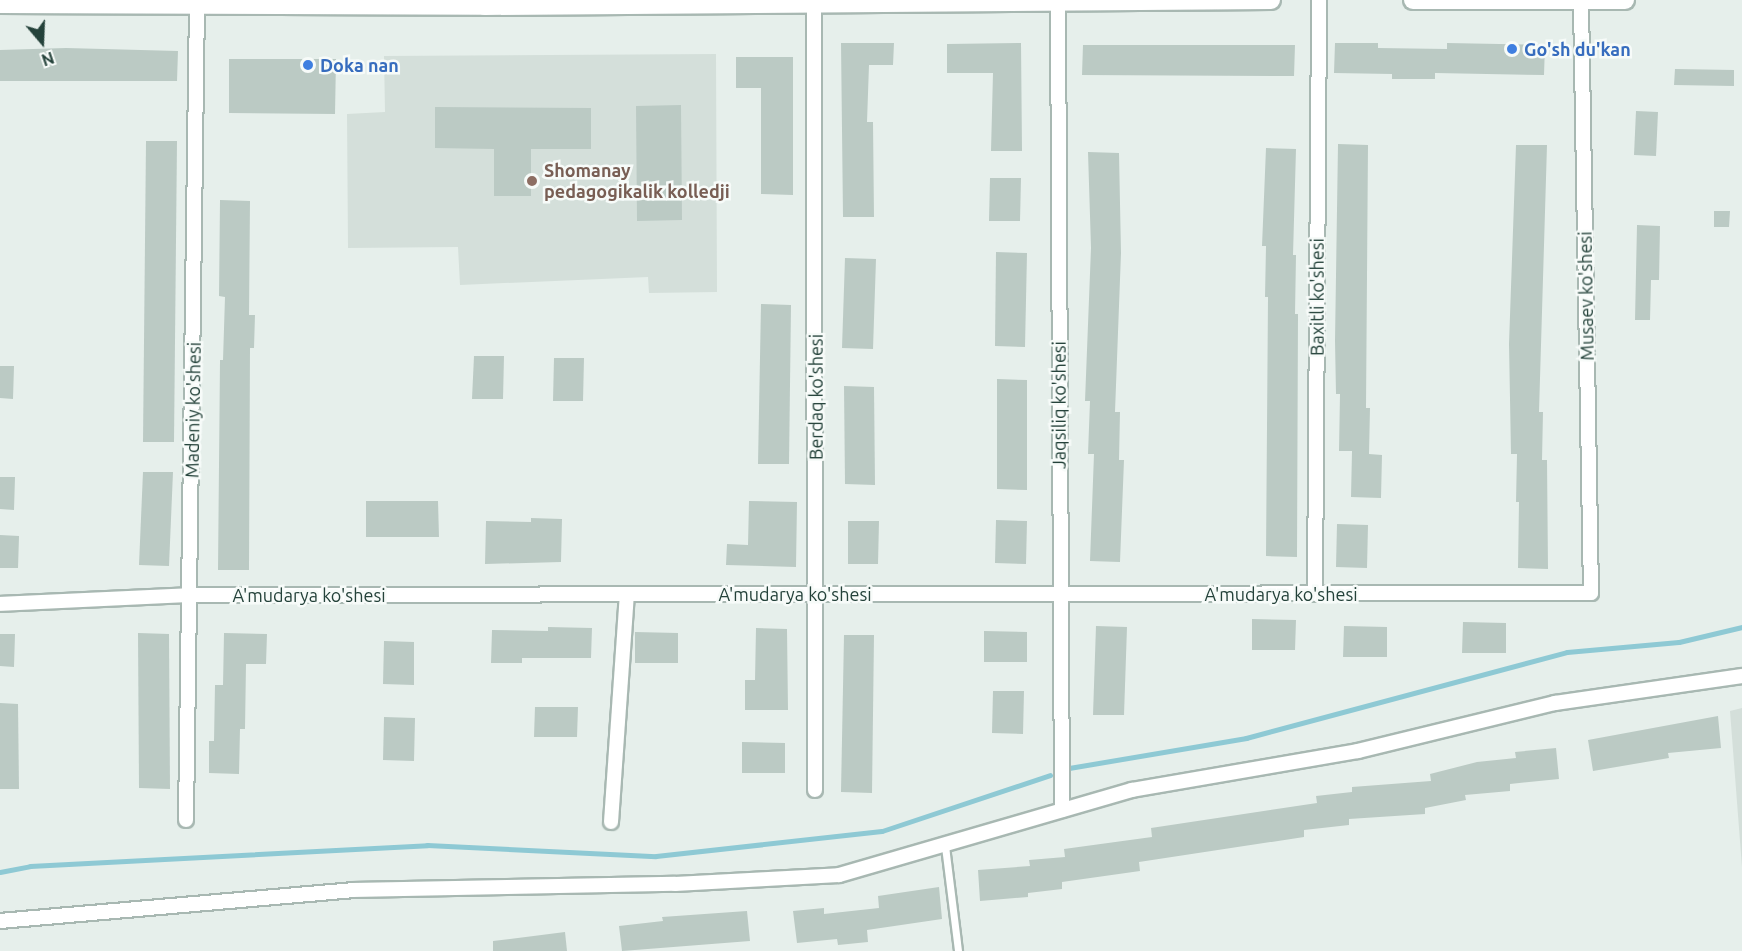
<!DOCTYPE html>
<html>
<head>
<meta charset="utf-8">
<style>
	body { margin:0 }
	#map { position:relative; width:1742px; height:951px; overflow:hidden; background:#e6efeb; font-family:Ubuntu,sans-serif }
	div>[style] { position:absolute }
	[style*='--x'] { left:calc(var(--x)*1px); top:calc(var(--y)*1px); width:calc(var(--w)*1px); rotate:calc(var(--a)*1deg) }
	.built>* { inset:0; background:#d4dfda }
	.stream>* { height:5px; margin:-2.5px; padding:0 2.5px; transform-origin:2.5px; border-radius:2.5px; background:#8ec9d4 }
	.building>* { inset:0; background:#bbcac4 }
	.roads { filter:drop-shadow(2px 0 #a8b8b2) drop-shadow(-2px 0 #a8b8b2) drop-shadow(0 2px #a8b8b2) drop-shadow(0 -2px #a8b8b2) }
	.lane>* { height:7px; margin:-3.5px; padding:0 3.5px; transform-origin:3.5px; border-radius:3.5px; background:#fff }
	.street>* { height:14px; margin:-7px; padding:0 7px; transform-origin:7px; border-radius:7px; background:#fff }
	.secondary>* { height:18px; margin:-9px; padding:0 9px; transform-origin:9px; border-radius:9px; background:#fff }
	.dots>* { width:16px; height:16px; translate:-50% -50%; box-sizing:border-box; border:3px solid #f7fbf9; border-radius:50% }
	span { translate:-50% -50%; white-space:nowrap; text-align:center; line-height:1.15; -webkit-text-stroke:5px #f7fbf9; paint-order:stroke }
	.shop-label { font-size:18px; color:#366cbe; font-weight:700 }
	.left { translate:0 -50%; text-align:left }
	.education-label { font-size:18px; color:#785e54; font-weight:700 }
	.street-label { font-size:18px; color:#24423a }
	.north { position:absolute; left:12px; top:12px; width:60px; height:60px; -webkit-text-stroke:4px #f7fbf9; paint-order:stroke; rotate:161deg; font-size:16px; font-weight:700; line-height:24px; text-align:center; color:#24423a }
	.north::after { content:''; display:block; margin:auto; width:21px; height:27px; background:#24423a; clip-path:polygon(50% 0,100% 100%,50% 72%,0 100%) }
</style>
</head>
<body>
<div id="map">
	<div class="built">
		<i style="clip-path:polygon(716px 54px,717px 292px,649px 293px,648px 277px,460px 285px,458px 247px,348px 248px,347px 114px,385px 112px,384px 56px)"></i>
		<i style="clip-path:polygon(1742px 708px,1742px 867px,1730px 711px)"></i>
	</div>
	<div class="stream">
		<i style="--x:1069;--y:768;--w:180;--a:-9.6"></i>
		<i style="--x:1246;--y:738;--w:332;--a:-15"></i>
		<i style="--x:1567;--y:652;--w:112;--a:-5.1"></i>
		<i style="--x:1679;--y:642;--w:65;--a:-13.4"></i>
		<i style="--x:0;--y:872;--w:31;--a:-11"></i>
		<i style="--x:30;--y:866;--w:398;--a:-3"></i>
		<i style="--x:427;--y:845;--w:229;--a:2.8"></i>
		<i style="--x:656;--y:856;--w:227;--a:-6.3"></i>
		<i style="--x:882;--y:831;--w:177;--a:-18.4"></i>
	</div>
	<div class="building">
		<i style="clip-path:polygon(841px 43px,894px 43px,893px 65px,869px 65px,867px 122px,873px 122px,874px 217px,843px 217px)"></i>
		<i style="clip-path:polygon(1021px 43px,1022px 151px,991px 151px,993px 73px,947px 73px,947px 44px)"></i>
		<i style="clip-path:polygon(1335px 43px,1378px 43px,1378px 48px,1447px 49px,1447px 43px,1545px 45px,1544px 75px,1435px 73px,1435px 79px,1392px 79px,1392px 74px,1334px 73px)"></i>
		<i style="clip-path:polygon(1083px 45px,1295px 45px,1294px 76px,1082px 75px)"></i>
		<i style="clip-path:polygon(66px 48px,178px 51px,177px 81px,0 81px,0 50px)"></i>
		<i style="clip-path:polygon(736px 57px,793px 57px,793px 195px,761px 194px,761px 88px,736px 88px)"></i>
		<i style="clip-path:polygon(229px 59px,336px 59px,335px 114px,229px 113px)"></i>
		<i style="clip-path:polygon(1675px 69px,1734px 70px,1734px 86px,1674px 85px)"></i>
		<i style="clip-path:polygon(681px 105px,682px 220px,637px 221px,636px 106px)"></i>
		<i style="clip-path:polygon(435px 107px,591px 108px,591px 149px,531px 149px,531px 196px,494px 196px,494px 149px,435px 148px)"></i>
		<i style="clip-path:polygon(1636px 111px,1658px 112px,1656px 156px,1634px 155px)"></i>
		<i style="clip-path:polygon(146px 141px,177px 141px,174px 442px,143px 442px)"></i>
		<i style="clip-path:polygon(1338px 144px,1368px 145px,1366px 408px,1370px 408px,1369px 454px,1382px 455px,1381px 498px,1351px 497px,1352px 451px,1339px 451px,1340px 394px,1336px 394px,1335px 341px)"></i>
		<i style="clip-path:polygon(1516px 145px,1547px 145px,1539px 412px,1543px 412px,1542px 460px,1547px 460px,1548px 569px,1518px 568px,1519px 502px,1516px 502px,1517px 454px,1511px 454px,1509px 344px)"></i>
		<i style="clip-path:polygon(1266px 148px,1296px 149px,1293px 255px,1296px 255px,1295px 314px,1298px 314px,1297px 557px,1266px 556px,1268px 297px,1265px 297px,1266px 246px,1262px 246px)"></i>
		<i style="clip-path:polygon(1088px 152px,1119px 153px,1121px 253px,1115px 412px,1120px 412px,1119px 460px,1124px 460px,1120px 562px,1090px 561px,1094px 454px,1088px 454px,1090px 401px,1085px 401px,1091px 248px)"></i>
		<i style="clip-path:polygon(990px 178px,1021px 178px,1020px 221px,989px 221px)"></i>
		<i style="clip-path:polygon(220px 200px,250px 201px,249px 315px,255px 315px,254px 348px,250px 348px,249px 570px,218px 570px,220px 360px,223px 360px,225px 297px,219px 296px)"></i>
		<i style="clip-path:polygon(1714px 211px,1730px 211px,1729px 227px,1714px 227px)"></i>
		<i style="clip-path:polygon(1637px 225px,1660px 226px,1659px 280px,1651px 280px,1650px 320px,1635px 320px)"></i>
		<i style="clip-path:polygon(996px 252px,1027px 253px,1025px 347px,995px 346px)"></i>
		<i style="clip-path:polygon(845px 258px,876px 259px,873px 349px,842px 348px)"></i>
		<i style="clip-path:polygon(761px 304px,791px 305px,789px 464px,758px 464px)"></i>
		<i style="clip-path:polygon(474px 356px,504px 356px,503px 399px,472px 399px)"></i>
		<i style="clip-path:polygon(554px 358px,584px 358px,583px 401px,553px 401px)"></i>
		<i style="clip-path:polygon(0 366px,14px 366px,13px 399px,0 398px)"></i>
		<i style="clip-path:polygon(997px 379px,1027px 380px,1027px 490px,997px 489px)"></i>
		<i style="clip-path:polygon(844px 386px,874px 387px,875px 485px,845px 484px)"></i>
		<i style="clip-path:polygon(143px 472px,173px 472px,169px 566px,139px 565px)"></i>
		<i style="clip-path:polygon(0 477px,15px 477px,14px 510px,0 509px)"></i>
		<i style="clip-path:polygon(366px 501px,438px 501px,439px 537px,366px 537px)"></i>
		<i style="clip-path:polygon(749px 501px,797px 502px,796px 567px,726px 565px,727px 544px,748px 545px)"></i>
		<i style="clip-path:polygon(531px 518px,562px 519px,561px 562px,485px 564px,486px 521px,531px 522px)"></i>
		<i style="clip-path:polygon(996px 520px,1027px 521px,1026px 564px,995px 563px)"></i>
		<i style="clip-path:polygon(848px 521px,879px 521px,878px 564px,848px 564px)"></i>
		<i style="clip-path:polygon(1337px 524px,1368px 525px,1367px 568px,1336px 567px)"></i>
		<i style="clip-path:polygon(0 535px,19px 536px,18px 568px,0 568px)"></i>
		<i style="clip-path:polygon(1252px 619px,1296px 620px,1295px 650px,1252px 650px)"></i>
		<i style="clip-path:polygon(1463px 622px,1506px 623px,1506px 653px,1462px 653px)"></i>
		<i style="clip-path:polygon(1096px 626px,1127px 627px,1124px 715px,1093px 715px)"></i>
		<i style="clip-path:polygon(1344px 626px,1387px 627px,1387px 657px,1343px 657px)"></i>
		<i style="clip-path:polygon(548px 627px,592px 628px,591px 658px,522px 658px,522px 663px,491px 663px,492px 630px,548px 631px)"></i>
		<i style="clip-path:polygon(756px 628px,787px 629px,788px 710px,745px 710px,745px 680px,755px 680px)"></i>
		<i style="clip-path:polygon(984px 631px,1027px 632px,1027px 662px,984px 662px)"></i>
		<i style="clip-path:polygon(635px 632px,678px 633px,678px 663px,635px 663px)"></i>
		<i style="clip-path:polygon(138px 633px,169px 634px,170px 789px,139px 788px)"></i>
		<i style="clip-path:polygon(224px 633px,267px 634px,266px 664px,246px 664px,245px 729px,240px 729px,239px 774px,209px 773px,209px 741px,214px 741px,215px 685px,223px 685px)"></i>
		<i style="clip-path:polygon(0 634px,15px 634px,14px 667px,0 666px)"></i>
		<i style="clip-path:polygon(844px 635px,874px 635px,872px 793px,841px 792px)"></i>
		<i style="clip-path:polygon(384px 641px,414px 642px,414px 685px,383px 684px)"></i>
		<i style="clip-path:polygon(993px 691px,1024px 691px,1023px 734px,992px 733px)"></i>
		<i style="clip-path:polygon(0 703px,18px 704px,19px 789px,0 789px)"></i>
		<i style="clip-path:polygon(535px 707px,578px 707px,577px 737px,534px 737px)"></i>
		<i style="clip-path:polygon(1718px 716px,1721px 748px,1668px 753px,1669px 758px,1593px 771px,1588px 740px)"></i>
		<i style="clip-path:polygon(384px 717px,415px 718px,414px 761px,383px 760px)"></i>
		<i style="clip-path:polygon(742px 742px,785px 743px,785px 773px,742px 773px)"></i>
		<i style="clip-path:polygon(1556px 748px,1559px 779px,1510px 784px,1510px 791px,1465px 795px,1466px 800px,1425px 808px,1425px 814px,1349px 819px,1349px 825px,1304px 830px,1304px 837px,1139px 862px,1140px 871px,1062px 882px,1062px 889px,1028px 893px,1028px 897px,980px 901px,978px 870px,1030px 866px,1029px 860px,1065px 857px,1064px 849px,1152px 837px,1151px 828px,1317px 803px,1316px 796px,1352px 792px,1352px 787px,1431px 781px,1430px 774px,1477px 762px,1516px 758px,1515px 752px)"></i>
		<i style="clip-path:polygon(939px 887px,942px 919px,867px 930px,868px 942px,838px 945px,837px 939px,797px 943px,793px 911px,824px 908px,824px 914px,879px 908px,878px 896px)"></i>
		<i style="clip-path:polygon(747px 911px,750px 941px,622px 951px,619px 926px,663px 921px,662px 917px)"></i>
		<i style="clip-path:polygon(565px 932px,567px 951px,493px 951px,493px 941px)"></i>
	</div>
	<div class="roads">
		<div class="lane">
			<i style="--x:945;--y:846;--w:106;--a:82.9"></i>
		</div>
		<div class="street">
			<i style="--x:1058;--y:0;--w:810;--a:89.72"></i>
			<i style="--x:814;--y:4;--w:786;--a:89.93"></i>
			<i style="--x:1315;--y:594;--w:594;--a:-89.61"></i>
			<i style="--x:0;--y:604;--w:192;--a:-2.7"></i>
			<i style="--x:192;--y:595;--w:1399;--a:-0.08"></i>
			<i style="--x:1591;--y:593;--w:592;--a:-90.97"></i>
			<i style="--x:186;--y:820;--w:820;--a:-89.23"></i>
			<i style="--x:611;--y:822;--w:228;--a:-86"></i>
			<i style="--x:0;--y:921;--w:353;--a:-5"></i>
			<i style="--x:352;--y:890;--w:323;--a:-1.1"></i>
			<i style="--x:675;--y:884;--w:164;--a:-3.1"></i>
			<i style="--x:839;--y:875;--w:305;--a:-16.2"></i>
			<i style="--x:1132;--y:790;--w:229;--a:-9.8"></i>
			<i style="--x:1358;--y:751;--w:203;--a:-13.7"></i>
			<i style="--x:1555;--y:703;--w:189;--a:-8.2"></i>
		</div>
		<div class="secondary">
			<i style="--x:1413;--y:0;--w:212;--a:0"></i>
			<i style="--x:0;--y:4;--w:485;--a:0.2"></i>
			<i style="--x:485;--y:6;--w:786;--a:-0.44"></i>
		</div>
	</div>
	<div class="dots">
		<i style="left:1512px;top:49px;background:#3f7fe0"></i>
		<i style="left:308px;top:65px;background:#3f7fe0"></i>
		<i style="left:532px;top:181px;background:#8d6e63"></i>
	</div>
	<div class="shop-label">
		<span class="left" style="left:1524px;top:49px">Go'sh du'kan</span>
		<span class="left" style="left:320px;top:65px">Doka nan</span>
	</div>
	<div class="education-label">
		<span class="left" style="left:544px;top:181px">Shomanay<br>pedagogikalik kolledji</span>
	</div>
	<div class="street-label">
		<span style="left:1586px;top:296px;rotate:-91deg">Musaev ko'shesi</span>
		<span style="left:1317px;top:297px;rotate:-90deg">Baxitli ko'shesi</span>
		<span style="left:816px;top:397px;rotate:-90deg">Berdaq ko'shesi</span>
		<span style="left:1059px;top:405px;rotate:-90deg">Jaqsiliq ko'shesi</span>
		<span style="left:193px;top:410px;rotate:-89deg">Madeniy ko'shesi</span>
		<span style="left:795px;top:594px">A'mudarya ko'shesi</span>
		<span style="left:1281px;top:594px">A'mudarya ko'shesi</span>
		<span style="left:309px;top:595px">A'mudarya ko'shesi</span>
	</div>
	<div class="north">N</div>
</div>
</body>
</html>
